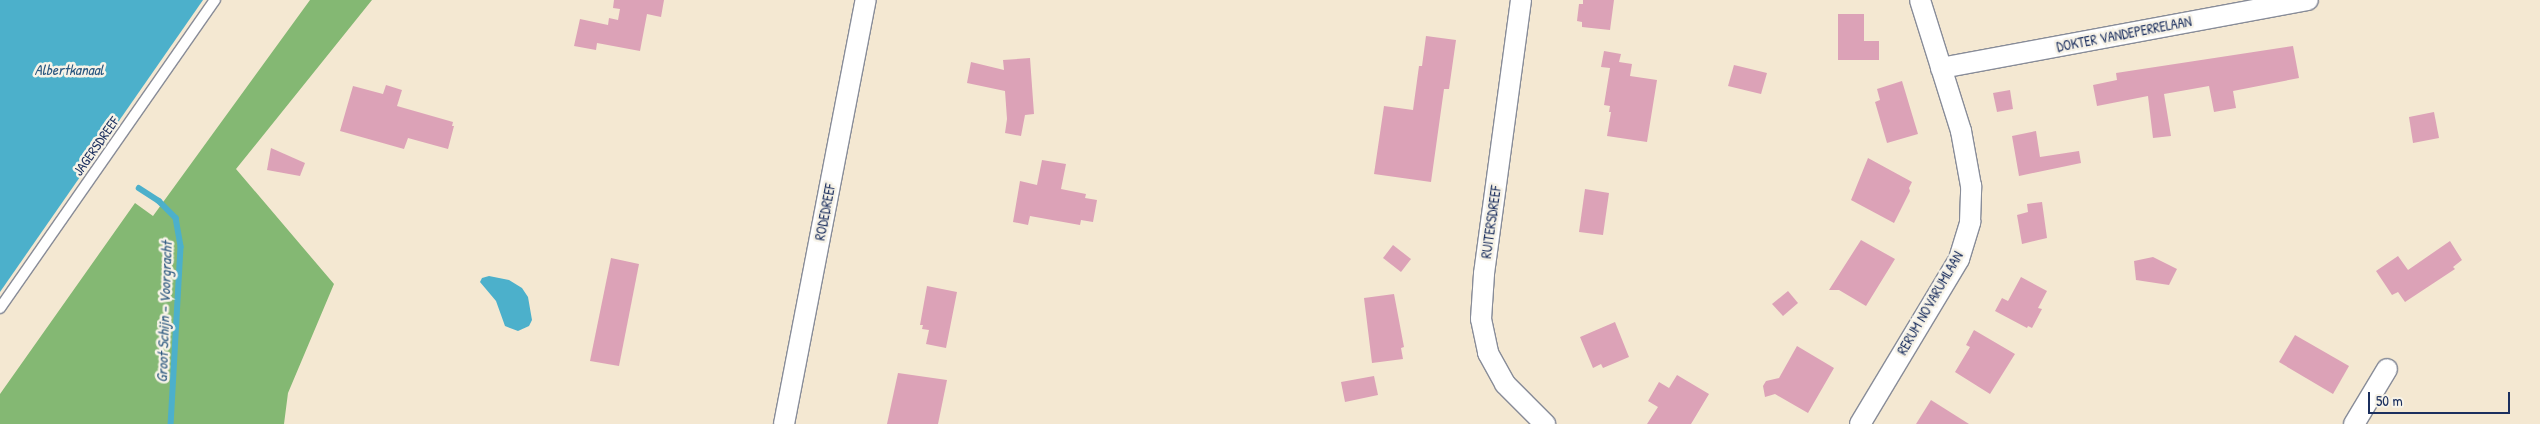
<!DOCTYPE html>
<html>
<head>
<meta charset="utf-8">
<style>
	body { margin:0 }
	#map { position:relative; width:2540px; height:424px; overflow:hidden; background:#f4e8d2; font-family:"Patrick Hand",sans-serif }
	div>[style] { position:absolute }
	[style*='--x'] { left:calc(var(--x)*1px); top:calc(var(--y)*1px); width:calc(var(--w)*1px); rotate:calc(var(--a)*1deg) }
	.forest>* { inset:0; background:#84b873 }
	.water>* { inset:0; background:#4cb0cb }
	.stream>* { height:5.5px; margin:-2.75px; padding:0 2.75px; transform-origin:2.75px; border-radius:2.75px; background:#4cb0cb }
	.building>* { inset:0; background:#dca2b7 }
	.roads { filter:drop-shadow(1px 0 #888c98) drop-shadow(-1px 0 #888c98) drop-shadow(0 1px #888c98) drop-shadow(0 -1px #888c98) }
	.lane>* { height:10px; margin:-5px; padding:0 5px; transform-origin:5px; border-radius:5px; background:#fff }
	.street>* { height:20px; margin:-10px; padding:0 10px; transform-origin:10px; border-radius:10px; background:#fff }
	span { translate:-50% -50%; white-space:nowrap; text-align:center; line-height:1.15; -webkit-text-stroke:5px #f7f3e8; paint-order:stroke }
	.street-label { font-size:14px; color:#1b2f5e }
	.water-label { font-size:15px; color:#2a567f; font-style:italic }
	.scale { position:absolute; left:2368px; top:392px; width:142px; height:22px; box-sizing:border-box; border:2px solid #1b2f5e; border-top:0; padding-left:6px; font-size:15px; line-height:18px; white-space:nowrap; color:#1b2f5e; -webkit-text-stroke:4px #f7f3e8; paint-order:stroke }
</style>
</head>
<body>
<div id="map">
	<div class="forest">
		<i style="clip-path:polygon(310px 0,372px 0,236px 169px,334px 284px,288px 393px,284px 424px,0 424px,0 394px,135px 203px,153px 216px)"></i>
	</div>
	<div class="water">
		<i style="clip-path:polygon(0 0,203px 0,0 292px)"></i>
		<i style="clip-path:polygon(489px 276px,509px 280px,522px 288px,528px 297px,532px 320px,529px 326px,518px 331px,505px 326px,496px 301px,480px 282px,482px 278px)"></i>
	</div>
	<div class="stream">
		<i style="--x:139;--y:188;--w:24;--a:33"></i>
		<i style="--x:159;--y:201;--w:24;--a:45"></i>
		<i style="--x:176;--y:218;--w:29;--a:80"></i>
		<i style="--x:181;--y:247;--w:177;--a:93.2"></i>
	</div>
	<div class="building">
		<i style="clip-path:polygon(614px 0,664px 0,661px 17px,647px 14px,640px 51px,597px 43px,596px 50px,574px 46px,580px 19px,608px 25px,609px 18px,618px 20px,620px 9px,613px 8px)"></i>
		<i style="clip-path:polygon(1583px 0,1614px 0,1610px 30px,1582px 27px,1582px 22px,1577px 21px,1579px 4px,1583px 4px)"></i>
		<i style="clip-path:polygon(1838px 14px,1864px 14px,1864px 41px,1879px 41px,1879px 60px,1838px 60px)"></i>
		<i style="clip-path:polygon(1426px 36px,1456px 40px,1449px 89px,1444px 89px,1431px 182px,1374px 174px,1384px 106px,1413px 110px,1419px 66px,1422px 66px)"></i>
		<i style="clip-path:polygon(2293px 46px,2299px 78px,2233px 91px,2236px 108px,2214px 112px,2209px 86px,2164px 94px,2171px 136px,2153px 138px,2148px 96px,2097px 106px,2093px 85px,2117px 80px,2116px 73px)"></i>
		<i style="clip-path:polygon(1604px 51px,1621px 54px,1619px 62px,1632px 64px,1630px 76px,1657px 80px,1647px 142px,1607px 136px,1611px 112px,1609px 112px,1610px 106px,1604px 105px,1610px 68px,1601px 67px)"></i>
		<i style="clip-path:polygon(1030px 58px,1034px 114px,1025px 115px,1021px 136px,1005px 133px,1007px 119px,1005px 91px,967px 83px,971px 62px,1004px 70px,1003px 60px)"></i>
		<i style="clip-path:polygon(1734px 65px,1767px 73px,1761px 94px,1728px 86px)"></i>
		<i style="clip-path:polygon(1902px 81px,1918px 134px,1887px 143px,1875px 102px,1880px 100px,1877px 89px)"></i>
		<i style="clip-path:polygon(386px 85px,402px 90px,397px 106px,453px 122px,452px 126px,454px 126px,448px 149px,408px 138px,404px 149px,340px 131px,353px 86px,383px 94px)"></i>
		<i style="clip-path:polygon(2010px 90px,2013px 109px,1997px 112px,1993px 93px)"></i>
		<i style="clip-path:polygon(2434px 112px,2439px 138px,2413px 143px,2409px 117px)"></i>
		<i style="clip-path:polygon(2036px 131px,2040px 157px,2079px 151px,2081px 163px,2019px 176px,2012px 136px)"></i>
		<i style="clip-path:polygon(271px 148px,305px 163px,300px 176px,267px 170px)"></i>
		<i style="clip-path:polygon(1868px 158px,1912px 182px,1909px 188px,1910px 191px,1894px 223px,1851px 200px)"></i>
		<i style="clip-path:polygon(1042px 160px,1066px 164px,1061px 189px,1086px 194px,1085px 198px,1097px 200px,1093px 222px,1081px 220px,1080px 225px,1030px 216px,1028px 225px,1013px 222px,1020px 181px,1037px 185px)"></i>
		<i style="clip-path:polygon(1585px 189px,1609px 193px,1603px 235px,1579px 232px)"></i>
		<i style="clip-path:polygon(2042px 202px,2047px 238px,2022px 244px,2017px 215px,2028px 212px,2027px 204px)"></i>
		<i style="clip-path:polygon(1861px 240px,1895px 259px,1866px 306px,1839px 290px,1829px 290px)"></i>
		<i style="clip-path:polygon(2450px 241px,2462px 260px,2453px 267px,2455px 269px,2405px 302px,2398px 292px,2392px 295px,2376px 271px,2398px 256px,2408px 270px)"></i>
		<i style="clip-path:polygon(1393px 245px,1411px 259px,1401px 272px,1383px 258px)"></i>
		<i style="clip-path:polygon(2153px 257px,2177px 269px,2169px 285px,2136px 280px,2134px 261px)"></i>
		<i style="clip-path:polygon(611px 258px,639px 264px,619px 366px,590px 361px)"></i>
		<i style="clip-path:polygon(2021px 277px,2047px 291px,2038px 308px,2042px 309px,2032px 328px,2028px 326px,2027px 328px,1995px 311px,2002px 298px,2008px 301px)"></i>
		<i style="clip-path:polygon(927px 286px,957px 292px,946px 348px,926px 344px,929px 330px,922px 329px,923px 325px,920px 325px)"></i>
		<i style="clip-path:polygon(1788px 291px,1798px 303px,1783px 316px,1772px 304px)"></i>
		<i style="clip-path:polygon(1394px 294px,1404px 347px,1401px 348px,1403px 359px,1372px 363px,1364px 298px)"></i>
		<i style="clip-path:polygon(1615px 322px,1629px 357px,1603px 368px,1601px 364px,1593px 368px,1580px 337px)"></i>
		<i style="clip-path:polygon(1974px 330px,2015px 354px,1990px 394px,1955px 372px,1970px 347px,1966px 345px)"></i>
		<i style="clip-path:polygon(2295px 335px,2349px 366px,2333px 394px,2279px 362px)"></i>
		<i style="clip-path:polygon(1797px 346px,1834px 368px,1808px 413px,1775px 394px,1765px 397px,1763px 386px,1766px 381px,1779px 378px)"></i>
		<i style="clip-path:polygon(898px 373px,947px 380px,938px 424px,887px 424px)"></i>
		<i style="clip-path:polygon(1677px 375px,1709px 394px,1691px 424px,1647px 424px,1658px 407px,1648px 401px,1659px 382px,1669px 388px)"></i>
		<i style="clip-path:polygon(1374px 376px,1378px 395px,1345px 402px,1341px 382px)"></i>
		<i style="clip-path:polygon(1931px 400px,1969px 424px,1916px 424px)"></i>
	</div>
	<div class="roads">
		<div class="lane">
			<i style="--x:0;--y:308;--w:376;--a:-55.1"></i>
		</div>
		<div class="street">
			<i style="--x:1521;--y:0;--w:276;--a:97.7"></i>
			<i style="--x:1484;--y:274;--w:45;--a:93.8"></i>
			<i style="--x:1481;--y:319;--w:35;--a:78"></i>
			<i style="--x:1488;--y:353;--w:35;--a:61"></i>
			<i style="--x:1505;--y:384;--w:57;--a:45"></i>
			<i style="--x:1941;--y:68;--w:373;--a:-10.5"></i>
			<i style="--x:784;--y:424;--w:432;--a:-79.1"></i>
			<i style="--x:1860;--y:424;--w:192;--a:-59"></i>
			<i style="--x:1959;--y:259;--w:39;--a:-73"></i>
			<i style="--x:1970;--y:222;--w:36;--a:-88"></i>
			<i style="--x:1971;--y:186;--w:56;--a:-100.3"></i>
			<i style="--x:1961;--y:131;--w:137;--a:-107.4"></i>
			<i style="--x:2354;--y:424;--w:64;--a:-59"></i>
		</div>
	</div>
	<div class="street-label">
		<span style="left:2124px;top:34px;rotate:-11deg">DOKTER VANDEPERRELAAN</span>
		<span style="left:96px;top:146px;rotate:-55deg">JAGERSDREEF</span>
		<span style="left:825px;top:212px;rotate:-79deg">RODEDREEF</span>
		<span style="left:1491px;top:222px;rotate:-82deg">RUITERSDREEF</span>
		<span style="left:1930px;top:303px;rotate:-60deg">RERUM NOVARUMLAAN</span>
	</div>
	<div class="water-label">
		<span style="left:69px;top:70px">Albertkanaal</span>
		<span style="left:164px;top:312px;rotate:-88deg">Groot Schijn - Voorgracht</span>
	</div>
	<div class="scale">50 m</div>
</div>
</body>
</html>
